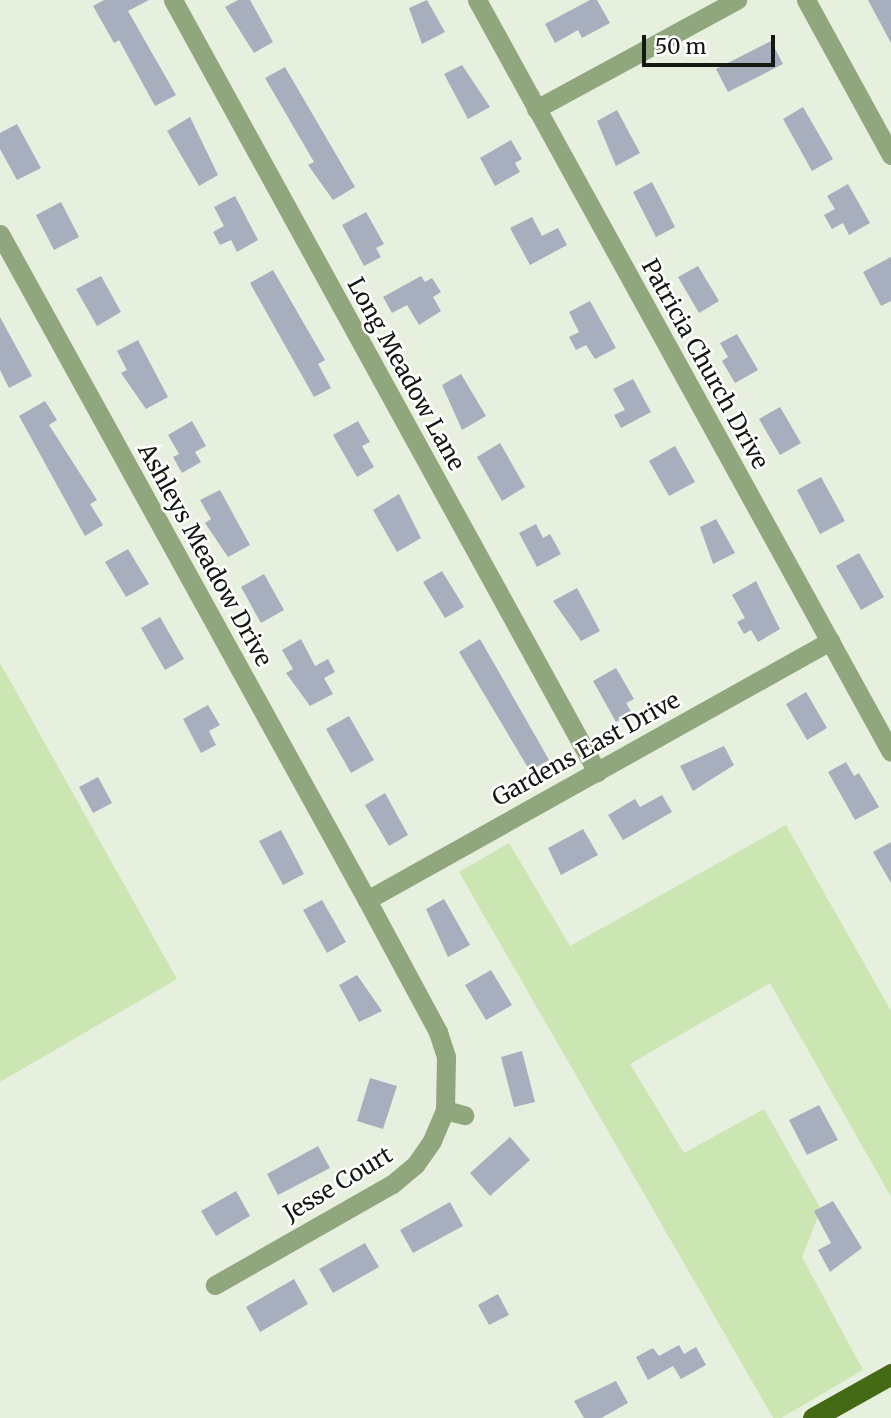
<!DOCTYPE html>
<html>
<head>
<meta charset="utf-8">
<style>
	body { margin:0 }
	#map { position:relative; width:891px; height:1418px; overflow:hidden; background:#e7f0df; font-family:Merriweather,serif }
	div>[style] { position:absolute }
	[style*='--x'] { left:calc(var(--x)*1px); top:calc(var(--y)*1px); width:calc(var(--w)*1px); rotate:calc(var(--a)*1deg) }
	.green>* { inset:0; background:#cbe6b3 }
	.building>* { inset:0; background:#a7aebe }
	.minor>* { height:19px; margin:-9.5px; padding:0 9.5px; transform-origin:9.5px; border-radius:9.5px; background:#90a67d }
	.major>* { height:21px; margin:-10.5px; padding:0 10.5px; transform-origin:10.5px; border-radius:10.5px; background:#456a16 }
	span { translate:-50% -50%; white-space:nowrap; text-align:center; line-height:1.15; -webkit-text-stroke:5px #fff; paint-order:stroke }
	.street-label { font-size:23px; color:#141712 }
	.scale { position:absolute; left:642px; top:35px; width:133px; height:32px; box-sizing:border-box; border:4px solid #141712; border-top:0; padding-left:9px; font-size:21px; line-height:24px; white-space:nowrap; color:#141712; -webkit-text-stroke:5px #fff; paint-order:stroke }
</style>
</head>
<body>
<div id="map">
	<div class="green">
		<i style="clip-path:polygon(0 663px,177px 979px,0 1082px)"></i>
		<i style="clip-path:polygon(786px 825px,891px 1011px,891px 1197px,770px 983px,630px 1064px,684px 1153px,764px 1109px,821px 1209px,802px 1257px,863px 1370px,781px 1418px,773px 1418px,459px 872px,509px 843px,570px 946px)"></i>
	</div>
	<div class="building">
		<i style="clip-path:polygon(104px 0,149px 0,128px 11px,176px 95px,155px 106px,119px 40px,114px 43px,93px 6px)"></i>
		<i style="clip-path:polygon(238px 0,250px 0,273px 42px,254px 53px,225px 7px)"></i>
		<i style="clip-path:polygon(427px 0,445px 32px,422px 44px,409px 8px)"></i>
		<i style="clip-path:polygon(590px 0,597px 0,610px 23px,582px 38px,578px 30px,555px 43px,545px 24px)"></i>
		<i style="clip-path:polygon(868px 0,891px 0,891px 43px)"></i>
		<i style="clip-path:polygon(771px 41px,783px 64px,728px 92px,716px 69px)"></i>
		<i style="clip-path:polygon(462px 65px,490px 107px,468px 119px,444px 74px)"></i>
		<i style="clip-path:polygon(285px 67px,355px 187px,333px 200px,308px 165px,314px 162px,265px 78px)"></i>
		<i style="clip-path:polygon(803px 107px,833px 159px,812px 171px,783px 119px)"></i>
		<i style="clip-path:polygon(617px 110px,640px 153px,616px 166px,597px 121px)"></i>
		<i style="clip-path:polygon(190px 117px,218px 175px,199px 186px,167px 131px)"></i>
		<i style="clip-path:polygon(17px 124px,41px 168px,17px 180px,0 149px,0 133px)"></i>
		<i style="clip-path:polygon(511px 140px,522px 159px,515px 163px,520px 172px,495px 186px,480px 158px)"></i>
		<i style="clip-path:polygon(652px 182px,675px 227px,656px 237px,633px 192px)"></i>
		<i style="clip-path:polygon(848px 184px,870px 223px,849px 235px,843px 223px,832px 229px,824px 215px,835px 209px,827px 196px)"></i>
		<i style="clip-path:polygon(235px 196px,258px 240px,237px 252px,231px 240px,220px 245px,213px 232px,224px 226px,214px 207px)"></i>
		<i style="clip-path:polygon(61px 202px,79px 237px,54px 250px,36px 215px)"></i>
		<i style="clip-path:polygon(366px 212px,384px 244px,376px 248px,381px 257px,364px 266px,342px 225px)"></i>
		<i style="clip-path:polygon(532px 217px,542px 236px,558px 228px,567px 245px,530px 265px,510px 228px)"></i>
		<i style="clip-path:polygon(891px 257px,891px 301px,881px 306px,863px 272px)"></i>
		<i style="clip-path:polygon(698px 266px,719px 301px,699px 313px,678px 277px)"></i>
		<i style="clip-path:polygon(273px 270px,325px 360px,318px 364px,331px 388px,314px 397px,250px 283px)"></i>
		<i style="clip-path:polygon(101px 276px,121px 312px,97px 326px,76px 289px)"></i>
		<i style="clip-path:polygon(421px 276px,425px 282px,432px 278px,441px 292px,433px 297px,441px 311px,419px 325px,407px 305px,392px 313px,383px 297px)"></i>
		<i style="clip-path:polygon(590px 301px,616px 348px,595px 359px,586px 345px,576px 350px,569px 337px,579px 332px,569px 312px)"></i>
		<i style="clip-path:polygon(0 317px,32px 376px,9px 388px,0 370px)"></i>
		<i style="clip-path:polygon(737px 334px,758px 370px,735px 383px,722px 361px,728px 357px,720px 343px)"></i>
		<i style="clip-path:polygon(138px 340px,168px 397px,146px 409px,121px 373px,127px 370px,117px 351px)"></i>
		<i style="clip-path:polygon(461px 374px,486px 416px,462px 430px,442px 385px)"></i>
		<i style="clip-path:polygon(633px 379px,651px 412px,621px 428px,614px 415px,625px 410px,613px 389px)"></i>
		<i style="clip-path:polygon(45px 401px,57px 420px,49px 425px,97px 500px,90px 504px,103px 525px,85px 536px,19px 416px)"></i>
		<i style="clip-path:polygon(780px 407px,801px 443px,780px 455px,759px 419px)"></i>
		<i style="clip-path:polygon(192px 421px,206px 446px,195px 452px,201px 462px,182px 473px,173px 457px,179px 454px,168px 435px)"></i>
		<i style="clip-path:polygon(358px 421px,370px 442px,362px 446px,374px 467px,357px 477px,333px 435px)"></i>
		<i style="clip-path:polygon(500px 443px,525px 487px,502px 501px,477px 457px)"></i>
		<i style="clip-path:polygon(675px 446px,695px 482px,669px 496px,649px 461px)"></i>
		<i style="clip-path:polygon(821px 477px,845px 521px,820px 534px,797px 490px)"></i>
		<i style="clip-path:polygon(220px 490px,250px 545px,228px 557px,205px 523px,211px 519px,200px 500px)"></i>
		<i style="clip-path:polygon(399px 494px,421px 538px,397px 552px,373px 510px)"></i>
		<i style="clip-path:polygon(716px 519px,735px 553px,713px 564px,700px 527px)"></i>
		<i style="clip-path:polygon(536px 524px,543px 538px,550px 534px,561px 554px,537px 567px,519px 533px)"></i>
		<i style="clip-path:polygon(128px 549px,149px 584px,126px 597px,105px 562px)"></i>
		<i style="clip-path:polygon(859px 553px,884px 597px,861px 610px,836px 566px)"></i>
		<i style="clip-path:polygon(442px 571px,464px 607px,445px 618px,423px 582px)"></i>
		<i style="clip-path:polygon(264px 574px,284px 610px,261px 623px,241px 587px)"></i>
		<i style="clip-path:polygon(756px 581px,780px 629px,758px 642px,751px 630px,744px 634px,737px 622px,745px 618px,732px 595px)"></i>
		<i style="clip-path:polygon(577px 588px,600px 631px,581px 641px,553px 601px)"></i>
		<i style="clip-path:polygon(160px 617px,184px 659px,165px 670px,141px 628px)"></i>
		<i style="clip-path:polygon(301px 639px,315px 666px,328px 659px,335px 672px,324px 678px,333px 694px,310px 706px,286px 673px,293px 669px,282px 650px)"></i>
		<i style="clip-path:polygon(480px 639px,549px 760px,530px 771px,459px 652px)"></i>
		<i style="clip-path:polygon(616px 668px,634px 699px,626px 703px,632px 713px,616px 722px,593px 681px)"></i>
		<i style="clip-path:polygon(806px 692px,827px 728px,807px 740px,786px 704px)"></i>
		<i style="clip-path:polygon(208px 705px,220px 725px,209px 731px,216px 745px,201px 753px,183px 719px)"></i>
		<i style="clip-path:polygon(349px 716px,374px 760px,351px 773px,326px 729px)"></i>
		<i style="clip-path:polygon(724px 746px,734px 765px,693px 791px,680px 766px)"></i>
		<i style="clip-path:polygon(846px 762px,854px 776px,859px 773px,879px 807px,855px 820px,828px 772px)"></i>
		<i style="clip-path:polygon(98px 777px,112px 803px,93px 813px,79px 787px)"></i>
		<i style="clip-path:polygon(385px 793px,408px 835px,389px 846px,365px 805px)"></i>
		<i style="clip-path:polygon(662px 795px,672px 812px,623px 840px,608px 815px,635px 799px,640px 807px)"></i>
		<i style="clip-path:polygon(583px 829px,598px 855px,561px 875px,548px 848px)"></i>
		<i style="clip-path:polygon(281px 830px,304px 874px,283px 885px,259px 841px)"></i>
		<i style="clip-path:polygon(891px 842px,891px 883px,873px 852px)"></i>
		<i style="clip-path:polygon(444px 899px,470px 945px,448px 957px,426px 909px)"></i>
		<i style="clip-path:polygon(322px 900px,346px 942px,327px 953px,303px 910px)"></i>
		<i style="clip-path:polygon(491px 970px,512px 1005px,486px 1020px,465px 985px)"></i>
		<i style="clip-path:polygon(357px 975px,382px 1011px,359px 1022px,339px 985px)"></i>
		<i style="clip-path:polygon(522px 1051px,535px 1102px,514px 1107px,501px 1057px)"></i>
		<i style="clip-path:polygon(370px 1078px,397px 1086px,383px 1129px,357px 1121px)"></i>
		<i style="clip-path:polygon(819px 1105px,838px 1140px,807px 1155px,789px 1120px)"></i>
		<i style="clip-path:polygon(510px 1137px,530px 1160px,490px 1196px,470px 1173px)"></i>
		<i style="clip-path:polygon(318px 1146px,330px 1168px,278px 1195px,267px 1174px)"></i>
		<i style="clip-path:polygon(236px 1191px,250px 1216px,216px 1236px,201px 1211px)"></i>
		<i style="clip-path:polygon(833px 1201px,862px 1248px,830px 1272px,818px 1250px,831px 1243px,814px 1211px)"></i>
		<i style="clip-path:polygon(450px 1202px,463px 1226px,413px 1253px,400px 1230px)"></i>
		<i style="clip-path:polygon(365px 1243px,379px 1267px,333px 1293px,319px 1269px)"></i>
		<i style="clip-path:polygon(294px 1279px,308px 1304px,260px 1332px,246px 1307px)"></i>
		<i style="clip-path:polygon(498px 1294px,509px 1315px,489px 1325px,478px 1305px)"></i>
		<i style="clip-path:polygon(679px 1345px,684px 1354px,696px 1347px,706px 1365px,681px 1379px,673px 1366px,648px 1380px,636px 1357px,653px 1348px,659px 1356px)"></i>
		<i style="clip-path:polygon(616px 1381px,628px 1403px,601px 1418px,584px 1418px,574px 1401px)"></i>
	</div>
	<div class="minor">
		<i style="--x:173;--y:0;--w:881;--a:61.22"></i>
		<i style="--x:477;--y:0;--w:858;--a:61.17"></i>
		<i style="--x:806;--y:0;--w:177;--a:61.3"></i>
		<i style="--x:536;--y:109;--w:229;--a:-28.5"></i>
		<i style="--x:0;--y:234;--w:760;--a:61.14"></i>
		<i style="--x:367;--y:900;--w:150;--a:61.7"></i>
		<i style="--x:438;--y:1032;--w:26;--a:72"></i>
		<i style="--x:446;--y:1057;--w:53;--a:91.1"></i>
		<i style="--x:445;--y:1110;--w:34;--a:113"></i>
		<i style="--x:432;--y:1141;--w:29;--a:125"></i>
		<i style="--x:415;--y:1165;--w:30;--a:140"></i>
		<i style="--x:392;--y:1184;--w:204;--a:150.3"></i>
		<i style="--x:367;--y:900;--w:531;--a:-29.22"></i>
		<i style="--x:445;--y:1110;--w:20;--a:15"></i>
	</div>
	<div class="major">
		<i style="--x:813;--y:1418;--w:90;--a:-29.4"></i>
	</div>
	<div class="street-label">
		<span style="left:705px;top:364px;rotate:61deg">Patricia Church Drive</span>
		<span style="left:406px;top:374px;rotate:61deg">Long Meadow Lane</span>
		<span style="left:205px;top:555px;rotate:61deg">Ashleys Meadow Drive</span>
		<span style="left:586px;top:749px;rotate:-29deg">Gardens East Drive</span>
		<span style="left:338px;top:1184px;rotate:-31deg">Jesse Court</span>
	</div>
	<div class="scale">50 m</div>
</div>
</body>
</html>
